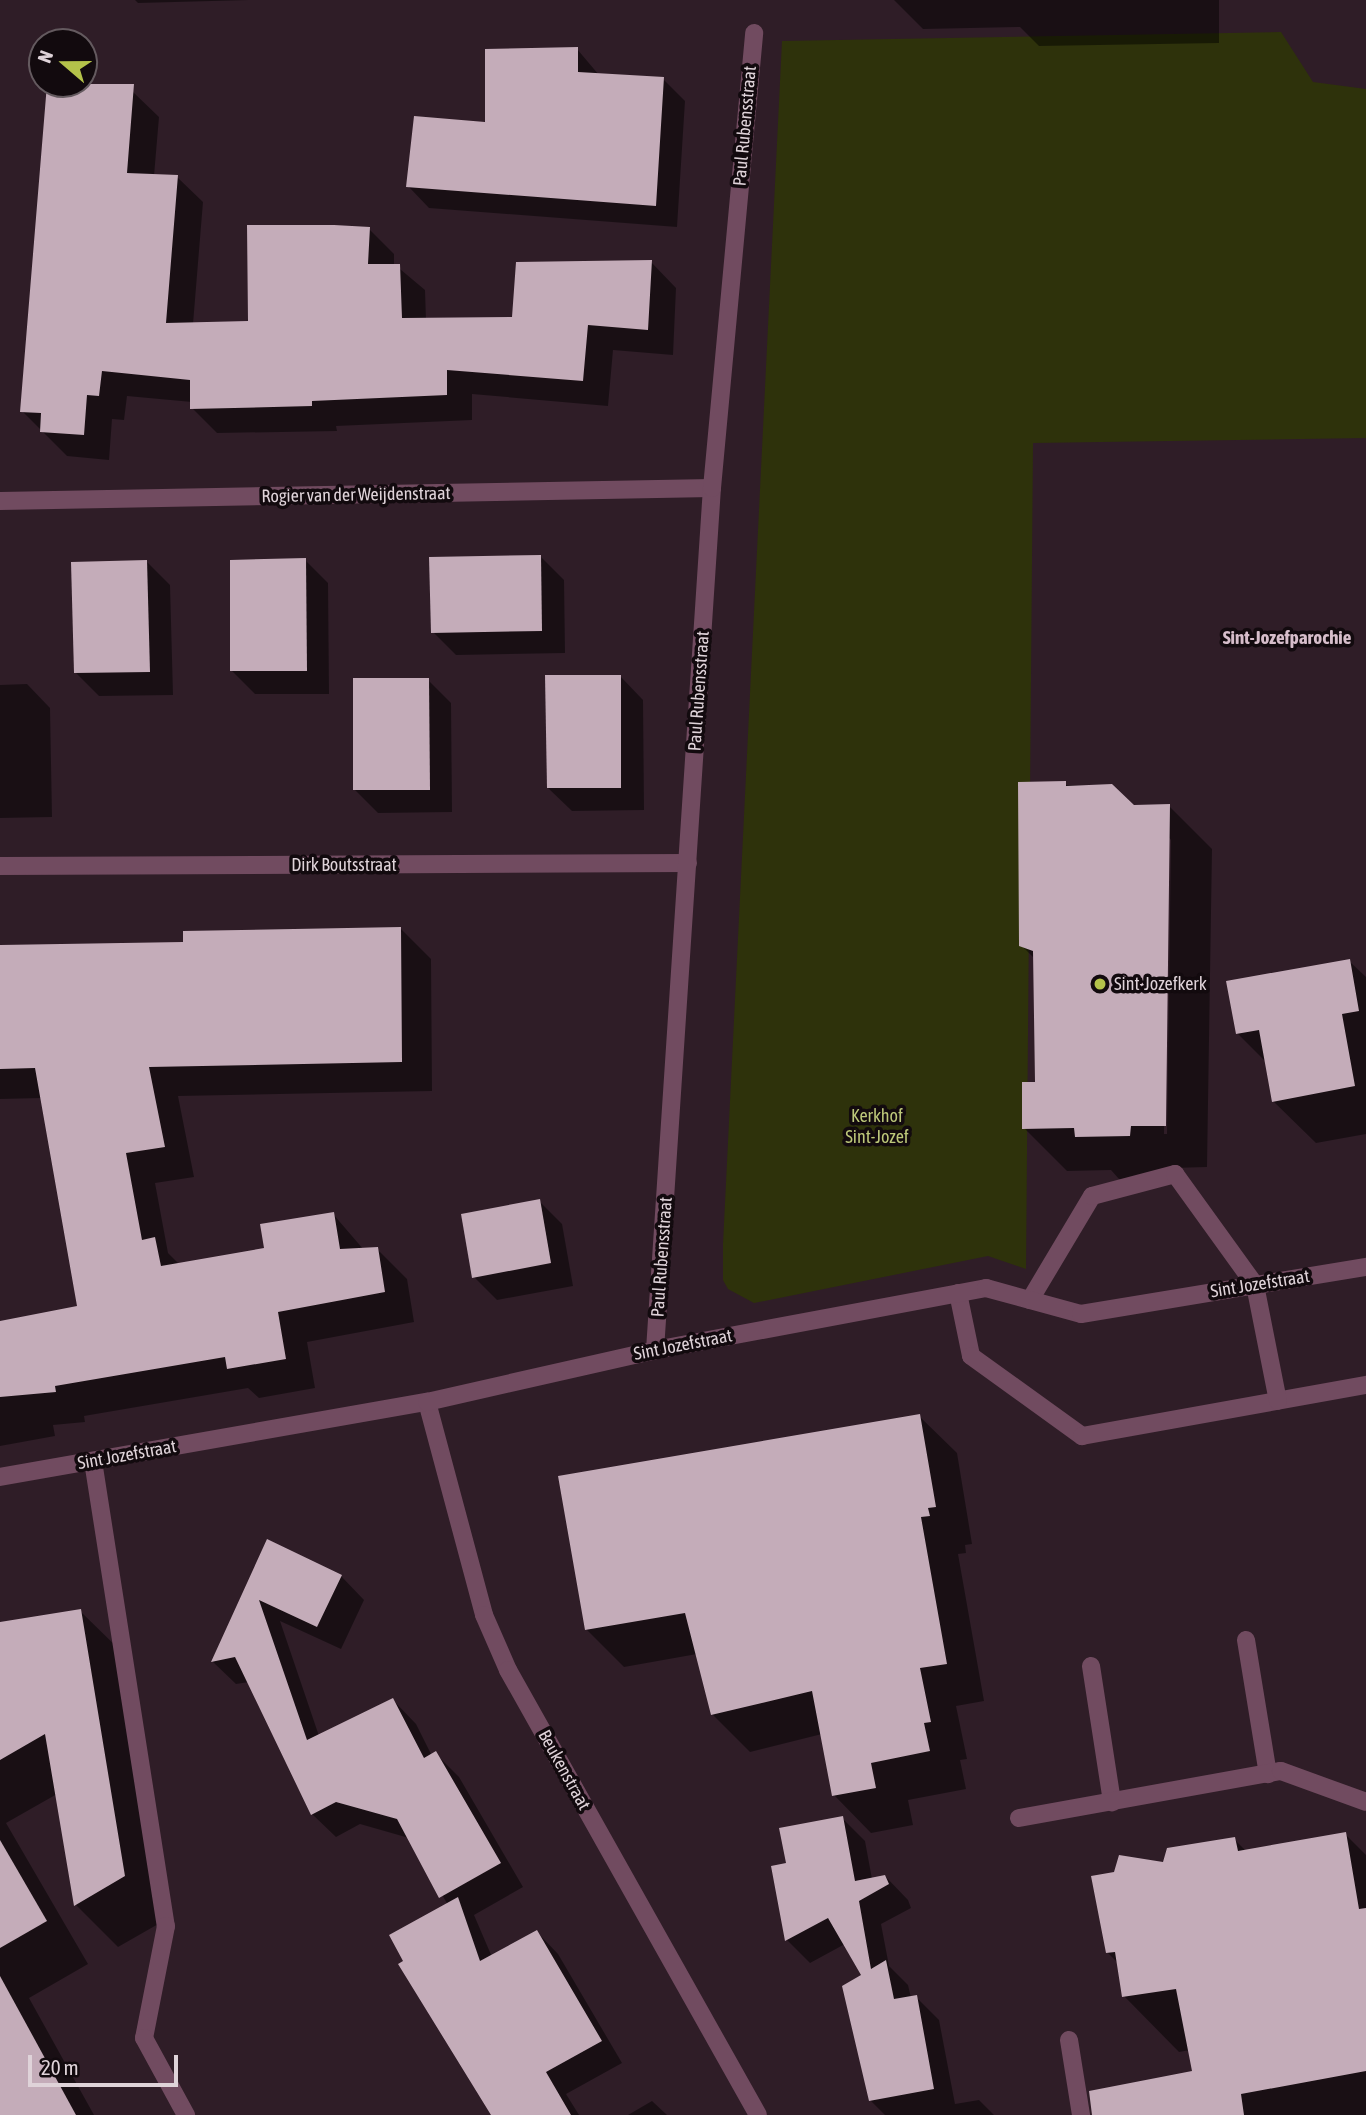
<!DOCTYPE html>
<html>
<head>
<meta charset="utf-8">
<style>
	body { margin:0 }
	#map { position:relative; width:1366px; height:2115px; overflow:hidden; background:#2f1d27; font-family:"Asap Condensed",sans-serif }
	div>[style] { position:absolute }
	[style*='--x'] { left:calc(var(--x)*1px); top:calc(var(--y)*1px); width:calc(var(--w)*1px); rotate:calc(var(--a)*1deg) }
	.green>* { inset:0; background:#2e320b }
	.shadow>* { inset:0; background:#0007 }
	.building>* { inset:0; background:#c4acb9 }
	.lane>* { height:18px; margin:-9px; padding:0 9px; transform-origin:9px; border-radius:9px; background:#714b60 }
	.street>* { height:18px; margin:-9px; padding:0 9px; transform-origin:9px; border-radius:9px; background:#714b60 }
	.dots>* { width:19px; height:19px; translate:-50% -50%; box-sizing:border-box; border:4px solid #120a0e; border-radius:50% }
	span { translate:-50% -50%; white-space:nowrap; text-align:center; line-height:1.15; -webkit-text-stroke:7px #120a0e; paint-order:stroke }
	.street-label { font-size:18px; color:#dfd3d9 }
	.poi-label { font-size:18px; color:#dfd3d9 }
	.left { translate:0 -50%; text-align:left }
	.park-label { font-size:18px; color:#bdc87a }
	.neighbourhood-label { font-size:19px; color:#d6bdca; font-weight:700 }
	.north { position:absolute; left:28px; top:28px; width:70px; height:70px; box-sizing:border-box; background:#120a0e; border:2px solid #645a5f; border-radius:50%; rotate:290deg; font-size:19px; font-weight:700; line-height:28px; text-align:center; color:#dfd3d9 }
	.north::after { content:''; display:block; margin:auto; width:24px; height:32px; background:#b4c24a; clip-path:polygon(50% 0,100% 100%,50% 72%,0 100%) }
	.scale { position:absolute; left:28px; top:2055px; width:150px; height:32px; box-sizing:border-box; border:4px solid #dfd3d9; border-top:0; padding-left:9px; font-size:21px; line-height:24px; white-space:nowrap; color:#dfd3d9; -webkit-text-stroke:5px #120a0e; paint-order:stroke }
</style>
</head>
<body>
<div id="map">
	<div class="green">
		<i style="clip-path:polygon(1281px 32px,1313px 82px,1366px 89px,1366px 438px,1033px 443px,1026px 1269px,988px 1256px,754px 1303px,728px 1289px,723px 1280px,723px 1244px,782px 41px)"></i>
	</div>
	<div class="shadow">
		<i style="clip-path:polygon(135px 0,249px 0,138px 3px)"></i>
		<i style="clip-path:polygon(894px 0,1219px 0,1219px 43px,1039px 46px,1020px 27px,923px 29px)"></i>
		<i style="clip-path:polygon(577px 49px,599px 75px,663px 79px,685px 101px,677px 227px,429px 208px,408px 186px)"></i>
		<i style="clip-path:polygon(48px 84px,133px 92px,159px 117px,154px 176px,177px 177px,203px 202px,193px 324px,250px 323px,369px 229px,394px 254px,394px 264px,425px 290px,426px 320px,514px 319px,651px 262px,676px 288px,673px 355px,613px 350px,608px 406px,472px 394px,472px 420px,336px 426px,337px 431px,217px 433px,192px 408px,192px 402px,127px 396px,124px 420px,112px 419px,109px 460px,67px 456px,22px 411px)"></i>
		<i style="clip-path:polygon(540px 556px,564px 580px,565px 653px,456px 655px,433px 632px)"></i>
		<i style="clip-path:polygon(305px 560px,328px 583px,329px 694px,255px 694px,232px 671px)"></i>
		<i style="clip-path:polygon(147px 562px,170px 585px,173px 695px,99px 696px,76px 673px)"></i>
		<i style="clip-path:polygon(620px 676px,643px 700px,644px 810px,572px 811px,548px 788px)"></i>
		<i style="clip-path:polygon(428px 680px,451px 703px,452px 812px,378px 813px,355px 790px)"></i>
		<i style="clip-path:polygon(27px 684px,50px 708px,52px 817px,0 818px,0 685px)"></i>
		<i style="clip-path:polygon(evenodd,1020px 784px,1112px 786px,1133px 806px,1169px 806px,1212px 849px,1207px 1167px,1172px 1168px,1161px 1178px,1119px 1179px,1111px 1170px,1067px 1171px,1024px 1128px,1037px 1083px,1035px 959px,1021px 945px,1020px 784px,1168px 836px,1171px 840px,1167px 1134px,1164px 1134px,1168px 836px)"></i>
		<i style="clip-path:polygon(401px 929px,431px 959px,432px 1091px,178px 1096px,194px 1177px,155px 1183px,168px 1253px,180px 1265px,266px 1249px,333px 1214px,364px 1250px,377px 1249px,407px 1279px,414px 1322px,307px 1342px,315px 1388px,259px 1398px,248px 1388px,84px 1416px,85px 1422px,53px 1425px,55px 1436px,0 1446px,0 1322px,79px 1307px,42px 1098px,0 1099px,0 947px,185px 943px)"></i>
		<i style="clip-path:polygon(1349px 961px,1366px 977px,1366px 1134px,1316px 1143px,1273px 1101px,1266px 1062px,1237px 1033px)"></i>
		<i style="clip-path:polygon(539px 1201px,562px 1224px,573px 1286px,497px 1300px,474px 1277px)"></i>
		<i style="clip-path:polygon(919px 1416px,957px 1453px,972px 1544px,965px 1545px,966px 1553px,958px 1554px,984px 1701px,956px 1706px,967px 1759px,960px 1760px,966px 1789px,908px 1800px,913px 1825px,871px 1833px,834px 1795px,822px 1734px,750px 1752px,712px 1714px,697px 1654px,624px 1667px,586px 1629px)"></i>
		<i style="clip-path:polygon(268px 1542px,341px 1576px,364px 1600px,341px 1649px,280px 1621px,319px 1736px,393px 1700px,416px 1724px,432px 1756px,436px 1754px,459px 1777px,523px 1887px,474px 1915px,492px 1957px,537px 1932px,558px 1954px,622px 2063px,566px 2094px,579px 2115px,492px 2115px,405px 1962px,448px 1905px,409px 1838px,360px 1824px,336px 1837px,312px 1814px,249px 1682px,236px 1684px,213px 1662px)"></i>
		<i style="clip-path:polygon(80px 1611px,123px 1653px,167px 1919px,118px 1947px,76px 1905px,57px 1794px,6px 1823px,88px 1964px,29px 1998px,94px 2115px,0 2115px,0 1624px)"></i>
		<i style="clip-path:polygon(842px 1818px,865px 1841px,872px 1879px,885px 1876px,908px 1900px,911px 1908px,881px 1924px,889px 1966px,908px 1985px,911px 1998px,916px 1997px,939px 2020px,955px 2104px,979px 2100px,994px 2115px,885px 2115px,871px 2101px,863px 1976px,845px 1944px,810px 1963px,787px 1940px,773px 1867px,788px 1865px)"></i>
		<i style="clip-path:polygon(1345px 1834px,1366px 1855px,1366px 2115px,1137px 2115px,1194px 2072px,1190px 2050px,1179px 2052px,1124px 1996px,1118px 1963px,1107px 1952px,1164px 1864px,1234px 1839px,1246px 1851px)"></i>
		<i style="clip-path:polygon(652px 2101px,667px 2115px,628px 2115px)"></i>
	</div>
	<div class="building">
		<i style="clip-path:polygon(578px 47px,578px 72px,664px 77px,656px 206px,406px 187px,414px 116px,485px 122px,485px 49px)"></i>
		<i style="clip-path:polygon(47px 84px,134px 84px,127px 173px,178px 175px,166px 323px,248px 321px,247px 225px,334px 225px,370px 227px,368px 264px,400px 264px,402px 318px,512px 317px,516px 262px,652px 260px,648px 330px,588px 325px,583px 381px,447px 370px,447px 395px,312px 401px,312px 406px,190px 409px,190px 380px,102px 371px,99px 396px,87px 395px,84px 435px,40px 432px,41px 413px,20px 412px)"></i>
		<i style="clip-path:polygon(541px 555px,542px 631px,431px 633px,429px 557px)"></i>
		<i style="clip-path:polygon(306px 558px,307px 671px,230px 671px,230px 560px)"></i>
		<i style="clip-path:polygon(147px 560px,150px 672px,74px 673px,71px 562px)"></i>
		<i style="clip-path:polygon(545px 675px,621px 675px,621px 788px,547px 788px)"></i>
		<i style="clip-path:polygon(353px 678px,429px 678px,430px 790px,353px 790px)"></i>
		<i style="clip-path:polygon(1066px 781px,1066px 786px,1112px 784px,1134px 805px,1170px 804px,1166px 1126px,1131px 1126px,1130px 1136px,1075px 1137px,1074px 1128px,1022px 1129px,1022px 1082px,1035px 1082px,1033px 951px,1019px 946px,1018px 782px)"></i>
		<i style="clip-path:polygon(401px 927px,402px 1062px,149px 1067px,165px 1147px,126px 1153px,142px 1240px,155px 1237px,161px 1266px,264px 1248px,260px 1224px,334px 1212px,340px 1249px,378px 1247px,385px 1292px,278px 1312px,286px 1359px,227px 1369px,225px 1357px,55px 1386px,56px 1392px,0 1397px,0 1321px,77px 1306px,35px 1068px,0 1069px,0 945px,183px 942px,183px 931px)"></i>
		<i style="clip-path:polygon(1350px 959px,1359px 1011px,1342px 1014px,1355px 1086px,1272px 1102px,1259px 1030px,1236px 1034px,1226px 981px)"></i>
		<i style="clip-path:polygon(540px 1199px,551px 1263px,472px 1278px,461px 1214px)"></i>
		<i style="clip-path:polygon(920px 1414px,936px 1507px,928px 1508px,930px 1516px,921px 1517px,947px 1664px,920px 1668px,931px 1722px,924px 1723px,930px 1751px,871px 1763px,876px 1788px,832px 1796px,812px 1691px,711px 1715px,685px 1613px,585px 1630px,558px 1476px)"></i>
		<i style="clip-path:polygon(267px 1539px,342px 1575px,317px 1627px,259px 1600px,307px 1740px,393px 1698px,424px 1758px,436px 1751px,501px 1863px,439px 1898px,397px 1819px,336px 1802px,311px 1815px,235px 1657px,211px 1662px)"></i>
		<i style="clip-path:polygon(81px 1609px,125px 1876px,74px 1906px,45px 1734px,0 1760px,0 1622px)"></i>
		<i style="clip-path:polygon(843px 1816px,855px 1881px,885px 1875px,889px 1884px,859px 1901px,871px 1969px,886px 1960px,894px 1999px,917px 1995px,934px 2089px,869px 2101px,842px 1986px,861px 1975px,828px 1918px,785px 1941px,771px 1866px,786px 1863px,779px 1828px)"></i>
		<i style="clip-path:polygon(1346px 1832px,1359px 1909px,1366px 1908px,1366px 2071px,1241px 2094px,1244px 2115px,1092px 2115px,1089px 2091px,1192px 2071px,1176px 1989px,1122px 1997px,1115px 1952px,1106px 1953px,1091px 1876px,1114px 1872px,1119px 1855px,1163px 1862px,1167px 1848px,1235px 1837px,1238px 1851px)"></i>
		<i style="clip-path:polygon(0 1840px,47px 1921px,0 1948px)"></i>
		<i style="clip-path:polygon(458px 1897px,480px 1961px,537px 1930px,602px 2041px,546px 2072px,571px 2115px,491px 2115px,398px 1964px,403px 1961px,389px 1935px)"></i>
		<i style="clip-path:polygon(0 1976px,76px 2115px,0 2115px)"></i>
	</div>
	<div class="lane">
		<i style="--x:958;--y:1293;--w:64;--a:78.3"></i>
		<i style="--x:971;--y:1356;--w:137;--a:35.8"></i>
		<i style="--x:1082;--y:1436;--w:289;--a:-10.2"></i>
		<i style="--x:1030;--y:1300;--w:121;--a:-59.2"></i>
		<i style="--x:1092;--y:1196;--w:86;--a:-14.8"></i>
		<i style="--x:1175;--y:1174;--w:137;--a:54.2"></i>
		<i style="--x:1255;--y:1285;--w:118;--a:78.8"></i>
		<i style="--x:93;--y:1461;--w:471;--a:81.1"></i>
		<i style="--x:166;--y:1926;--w:114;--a:101.1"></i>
		<i style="--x:144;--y:2038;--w:88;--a:61.4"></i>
		<i style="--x:1246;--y:1640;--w:136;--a:80.7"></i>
		<i style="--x:1091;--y:1666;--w:138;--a:81.2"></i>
		<i style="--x:1019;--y:1818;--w:266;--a:-10.2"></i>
		<i style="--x:1281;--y:1771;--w:90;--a:20"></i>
	</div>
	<div class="street">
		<i style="--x:0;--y:501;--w:712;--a:-1.05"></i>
		<i style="--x:0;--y:866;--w:688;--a:-0.25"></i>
		<i style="--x:655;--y:1350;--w:864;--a:-86.22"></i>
		<i style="--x:712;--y:488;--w:457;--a:-84.7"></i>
		<i style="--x:427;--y:1402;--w:220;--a:75"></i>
		<i style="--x:484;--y:1615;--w:60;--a:66.4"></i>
		<i style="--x:508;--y:1670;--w:510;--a:60.67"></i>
		<i style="--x:0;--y:1477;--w:434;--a:-10"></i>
		<i style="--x:427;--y:1402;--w:234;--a:-12.8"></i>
		<i style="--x:655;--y:1350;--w:337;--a:-10.6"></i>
		<i style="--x:986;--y:1288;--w:98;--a:15.3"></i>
		<i style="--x:1081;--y:1314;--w:289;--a:-9.4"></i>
		<i style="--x:1069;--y:2040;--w:76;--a:80.9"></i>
	</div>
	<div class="dots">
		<i style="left:1100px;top:984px;background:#b4c24a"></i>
	</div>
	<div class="street-label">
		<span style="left:745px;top:126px;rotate:-85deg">Paul Rubensstraat</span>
		<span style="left:356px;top:495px;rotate:-1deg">Rogier van der Weijdenstraat</span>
		<span style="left:699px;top:691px;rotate:-86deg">Paul Rubensstraat</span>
		<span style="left:344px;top:865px">Dirk Boutsstraat</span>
		<span style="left:662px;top:1257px;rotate:-86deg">Paul Rubensstraat</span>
		<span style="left:1260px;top:1284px;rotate:-9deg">Sint Jozefstraat</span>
		<span style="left:683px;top:1345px;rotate:-11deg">Sint Jozefstraat</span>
		<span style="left:127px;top:1455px;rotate:-10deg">Sint Jozefstraat</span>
		<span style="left:564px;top:1770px;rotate:61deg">Beukenstraat</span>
	</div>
	<div class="poi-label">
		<span class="left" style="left:1114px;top:984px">Sint-Jozefkerk</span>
	</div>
	<div class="park-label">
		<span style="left:877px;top:1127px">Kerkhof<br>Sint-Jozef</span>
	</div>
	<div class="neighbourhood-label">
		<span style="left:1287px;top:638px">Sint-Jozefparochie</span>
	</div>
	<div class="north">N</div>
	<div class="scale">20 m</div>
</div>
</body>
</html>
